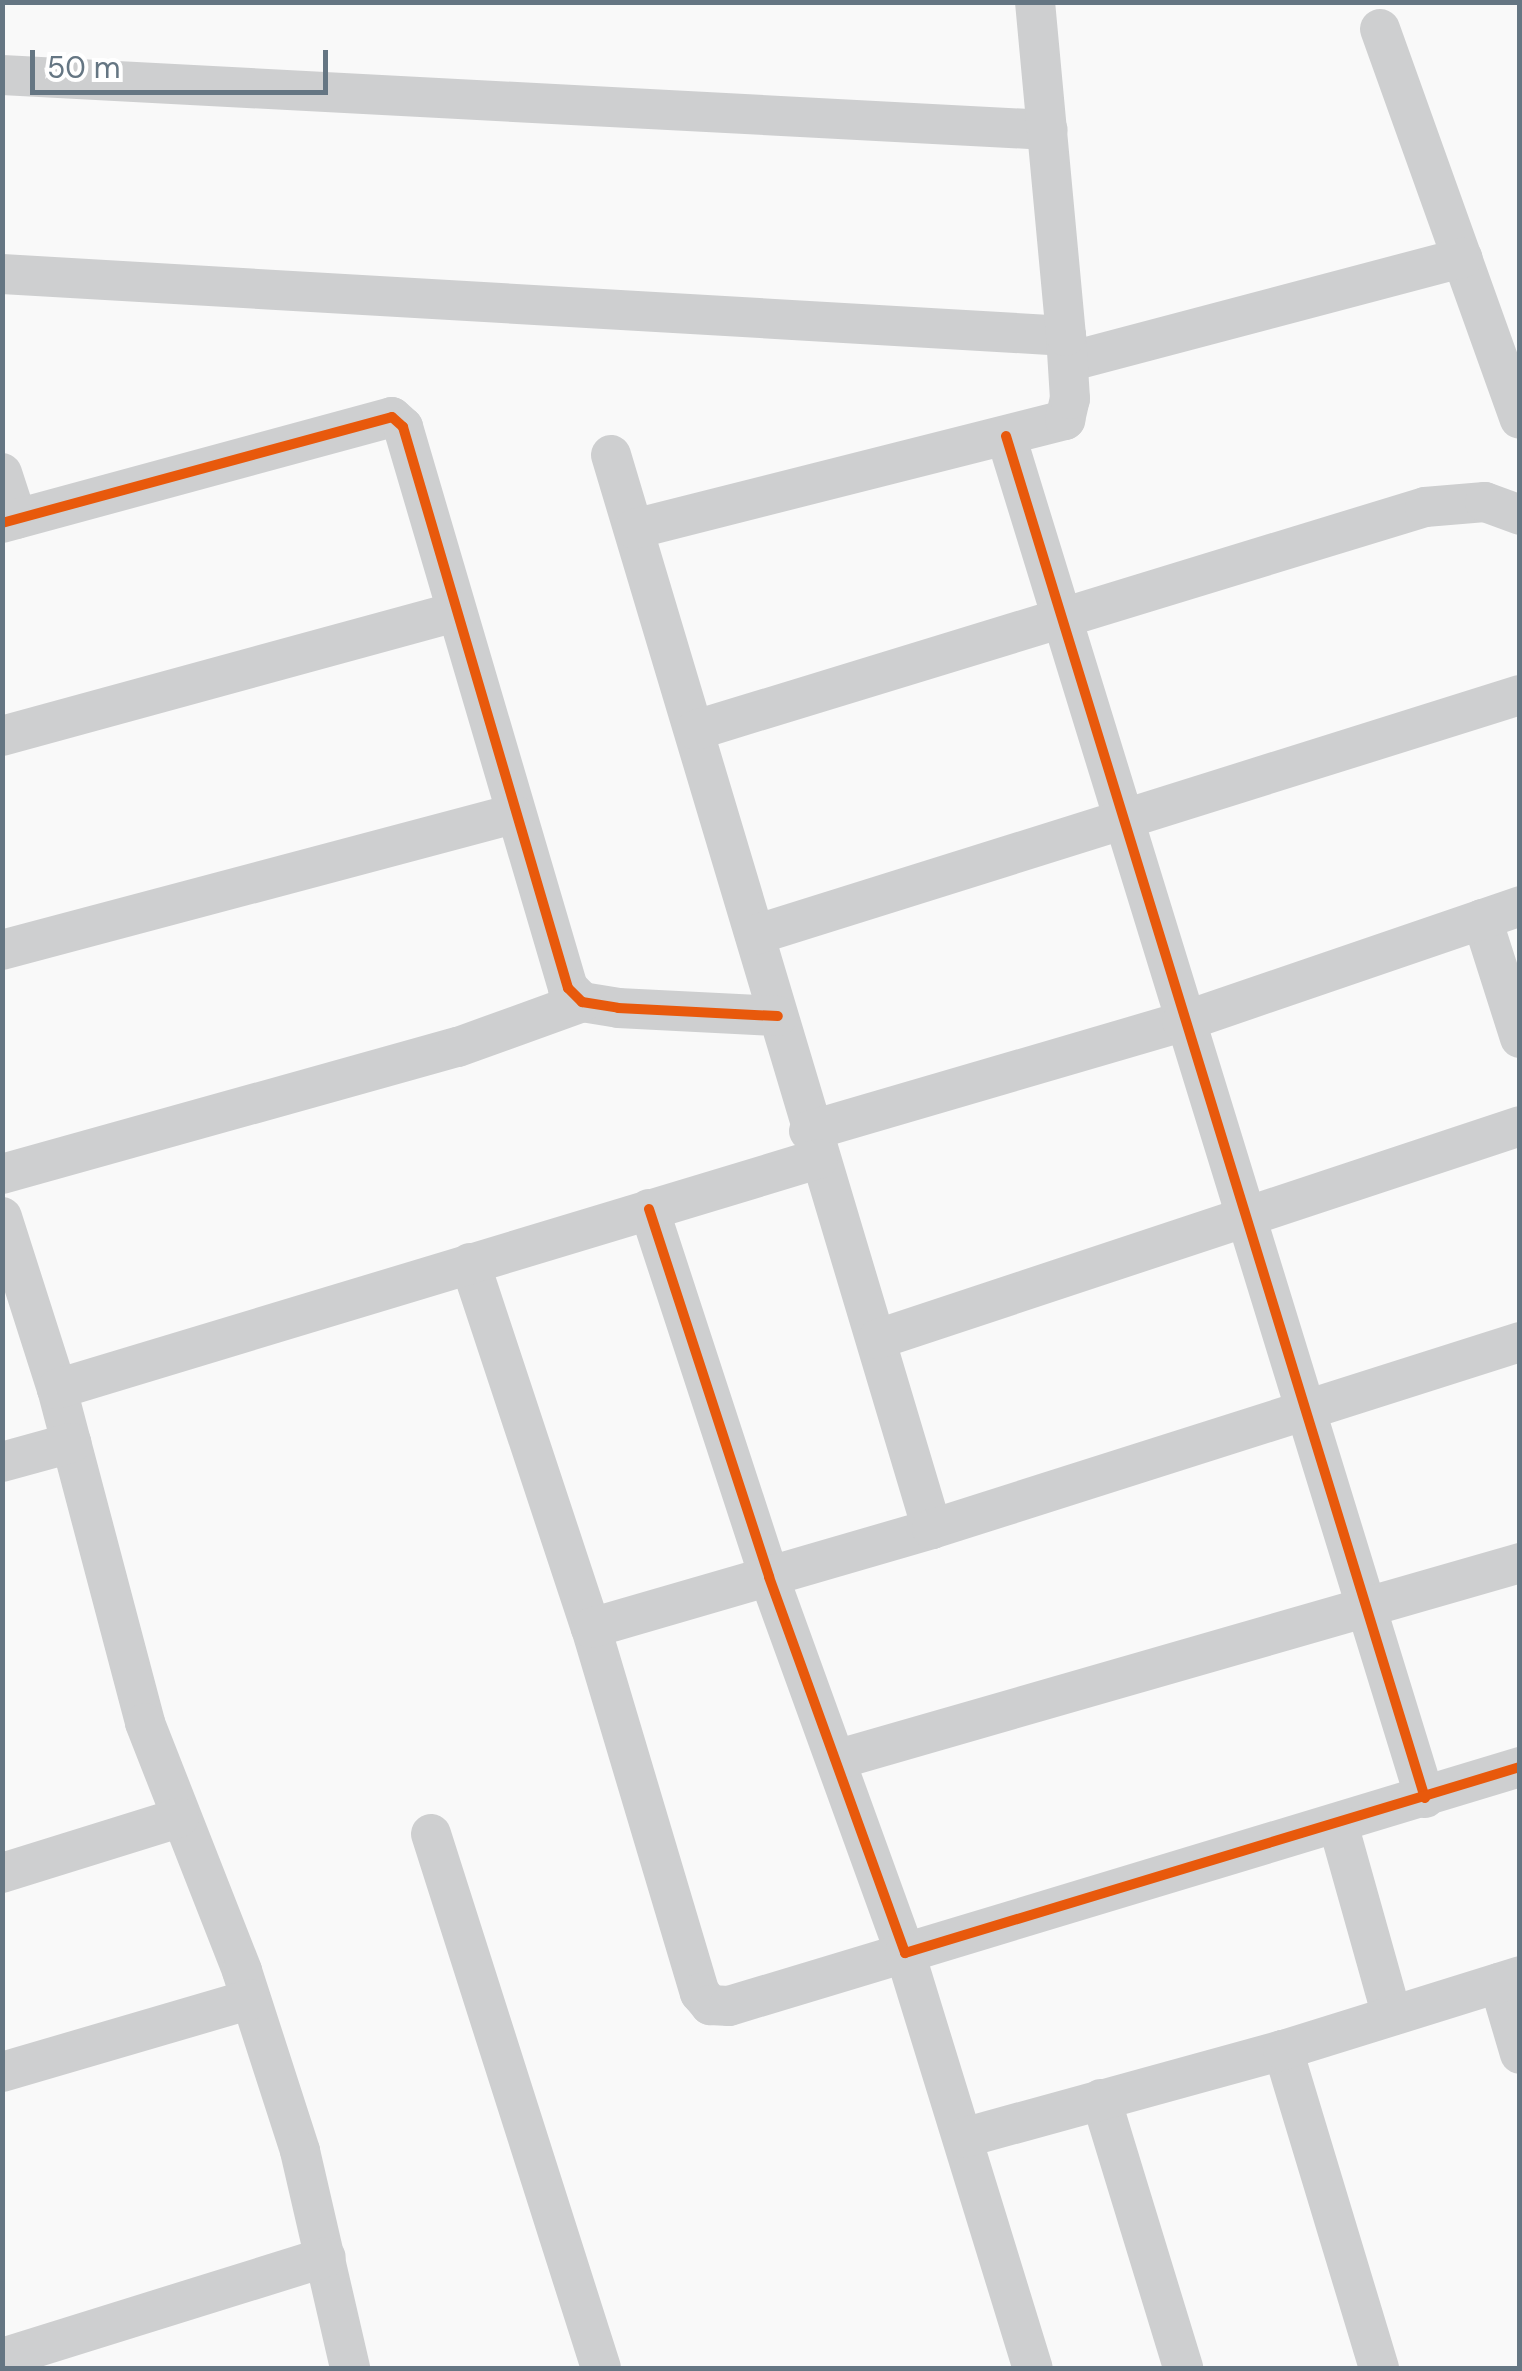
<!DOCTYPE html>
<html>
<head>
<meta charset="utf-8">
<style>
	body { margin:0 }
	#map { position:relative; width:1522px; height:2371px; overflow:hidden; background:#f9f9f9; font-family:"DM Sans",sans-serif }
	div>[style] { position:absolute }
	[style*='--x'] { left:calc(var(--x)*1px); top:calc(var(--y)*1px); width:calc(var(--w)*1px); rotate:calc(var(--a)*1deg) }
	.minor>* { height:40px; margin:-20px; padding:0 20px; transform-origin:20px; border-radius:20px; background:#cecfd0 }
	.cycleway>* { height:10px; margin:-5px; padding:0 5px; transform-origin:5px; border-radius:5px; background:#e8590c }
	span { translate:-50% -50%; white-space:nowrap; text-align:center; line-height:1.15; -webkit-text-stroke:10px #fff; paint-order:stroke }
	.frame { position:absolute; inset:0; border:5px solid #657683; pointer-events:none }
	.scale { position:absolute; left:30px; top:50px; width:298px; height:45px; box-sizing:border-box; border:5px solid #657683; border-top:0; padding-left:12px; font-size:30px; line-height:35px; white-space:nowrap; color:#657683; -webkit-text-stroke:8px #fff; paint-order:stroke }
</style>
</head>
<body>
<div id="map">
	<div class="minor">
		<i style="--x:1380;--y:29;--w:414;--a:70.3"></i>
		<i style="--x:2;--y:75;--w:1047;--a:3.01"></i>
		<i style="--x:2;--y:274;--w:1066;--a:3.33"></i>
		<i style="--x:1068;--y:362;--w:408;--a:-14.8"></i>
		<i style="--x:1006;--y:436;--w:1425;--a:72.9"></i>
		<i style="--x:611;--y:455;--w:1121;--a:73.36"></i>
		<i style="--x:2;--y:473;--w:48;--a:71.9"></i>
		<i style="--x:2;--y:523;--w:404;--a:-15.2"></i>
		<i style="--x:392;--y:417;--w:15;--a:42"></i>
		<i style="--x:403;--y:427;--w:585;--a:73.61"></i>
		<i style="--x:568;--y:988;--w:20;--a:45"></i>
		<i style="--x:582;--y:1002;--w:36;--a:9"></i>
		<i style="--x:618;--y:1008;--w:160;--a:2.9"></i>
		<i style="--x:634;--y:529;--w:445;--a:-14.2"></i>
		<i style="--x:1065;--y:420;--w:22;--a:-77"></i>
		<i style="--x:1070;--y:399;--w:63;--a:-93.6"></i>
		<i style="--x:1066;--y:336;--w:335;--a:-95.3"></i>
		<i style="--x:696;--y:730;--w:762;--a:-17.01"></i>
		<i style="--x:1425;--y:507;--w:60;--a:-4.8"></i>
		<i style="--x:1485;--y:502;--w:37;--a:20"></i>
		<i style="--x:2;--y:736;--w:471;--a:-15.3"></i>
		<i style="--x:1482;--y:919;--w:125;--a:72.3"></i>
		<i style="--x:755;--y:935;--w:802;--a:-17.42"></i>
		<i style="--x:2;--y:950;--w:529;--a:-14.9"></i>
		<i style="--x:809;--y:1131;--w:389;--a:-16.3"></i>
		<i style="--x:1182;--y:1022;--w:357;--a:-18.9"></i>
		<i style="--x:2;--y:1174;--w:473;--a:-15.6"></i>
		<i style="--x:458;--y:1047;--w:132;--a:-19.9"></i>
		<i style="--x:649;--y:1209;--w:387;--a:71.9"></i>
		<i style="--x:769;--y:1577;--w:400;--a:70.1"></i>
		<i style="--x:905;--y:1953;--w:643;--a:-16.83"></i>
		<i style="--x:2;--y:1217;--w:181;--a:72.3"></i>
		<i style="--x:57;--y:1389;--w:345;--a:75.2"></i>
		<i style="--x:145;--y:1723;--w:266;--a:68.6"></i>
		<i style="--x:242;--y:1971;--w:189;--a:72.1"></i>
		<i style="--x:300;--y:2151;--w:223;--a:77"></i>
		<i style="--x:470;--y:1263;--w:385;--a:71.7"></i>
		<i style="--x:591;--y:1628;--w:381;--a:73.4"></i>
		<i style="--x:700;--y:1993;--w:16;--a:50"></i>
		<i style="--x:710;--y:2005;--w:19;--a:3"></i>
		<i style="--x:729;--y:2006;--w:184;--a:-16.8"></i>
		<i style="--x:905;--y:1953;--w:434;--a:72.9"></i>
		<i style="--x:878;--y:1339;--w:676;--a:-18.35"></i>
		<i style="--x:57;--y:1389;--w:795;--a:-16.82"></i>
		<i style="--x:2;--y:1462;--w:72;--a:-15.4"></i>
		<i style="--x:591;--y:1628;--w:355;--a:-16.2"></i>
		<i style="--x:932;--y:1529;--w:617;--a:-17.64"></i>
		<i style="--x:839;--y:1759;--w:709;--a:-16.06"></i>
		<i style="--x:1338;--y:1824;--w:199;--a:74.3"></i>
		<i style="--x:431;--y:1834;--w:560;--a:72.34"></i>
		<i style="--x:2;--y:1873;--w:185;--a:-17.3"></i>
		<i style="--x:1499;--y:1983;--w:74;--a:73.5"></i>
		<i style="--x:1283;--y:2050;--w:332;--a:73.2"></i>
		<i style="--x:2;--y:2072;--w:259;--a:-16.3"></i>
		<i style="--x:1101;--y:2099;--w:281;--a:73"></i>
		<i style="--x:963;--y:2138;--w:332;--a:-15.4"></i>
		<i style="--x:1283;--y:2050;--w:248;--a:-17.3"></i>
		<i style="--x:2;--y:2358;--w:339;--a:-17.3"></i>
	</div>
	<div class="cycleway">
		<i style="--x:1006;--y:436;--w:1425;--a:72.9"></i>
		<i style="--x:2;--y:523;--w:404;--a:-15.2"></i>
		<i style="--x:392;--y:417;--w:15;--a:42"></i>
		<i style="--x:403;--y:427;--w:585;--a:73.61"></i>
		<i style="--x:568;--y:988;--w:20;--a:45"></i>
		<i style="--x:582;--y:1002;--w:36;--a:9"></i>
		<i style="--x:618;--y:1008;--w:160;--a:2.9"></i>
		<i style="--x:649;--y:1209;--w:387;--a:71.9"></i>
		<i style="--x:769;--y:1577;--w:400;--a:70.1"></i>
		<i style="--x:905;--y:1953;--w:643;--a:-16.83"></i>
	</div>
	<div class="frame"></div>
	<div class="scale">50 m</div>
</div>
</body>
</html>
